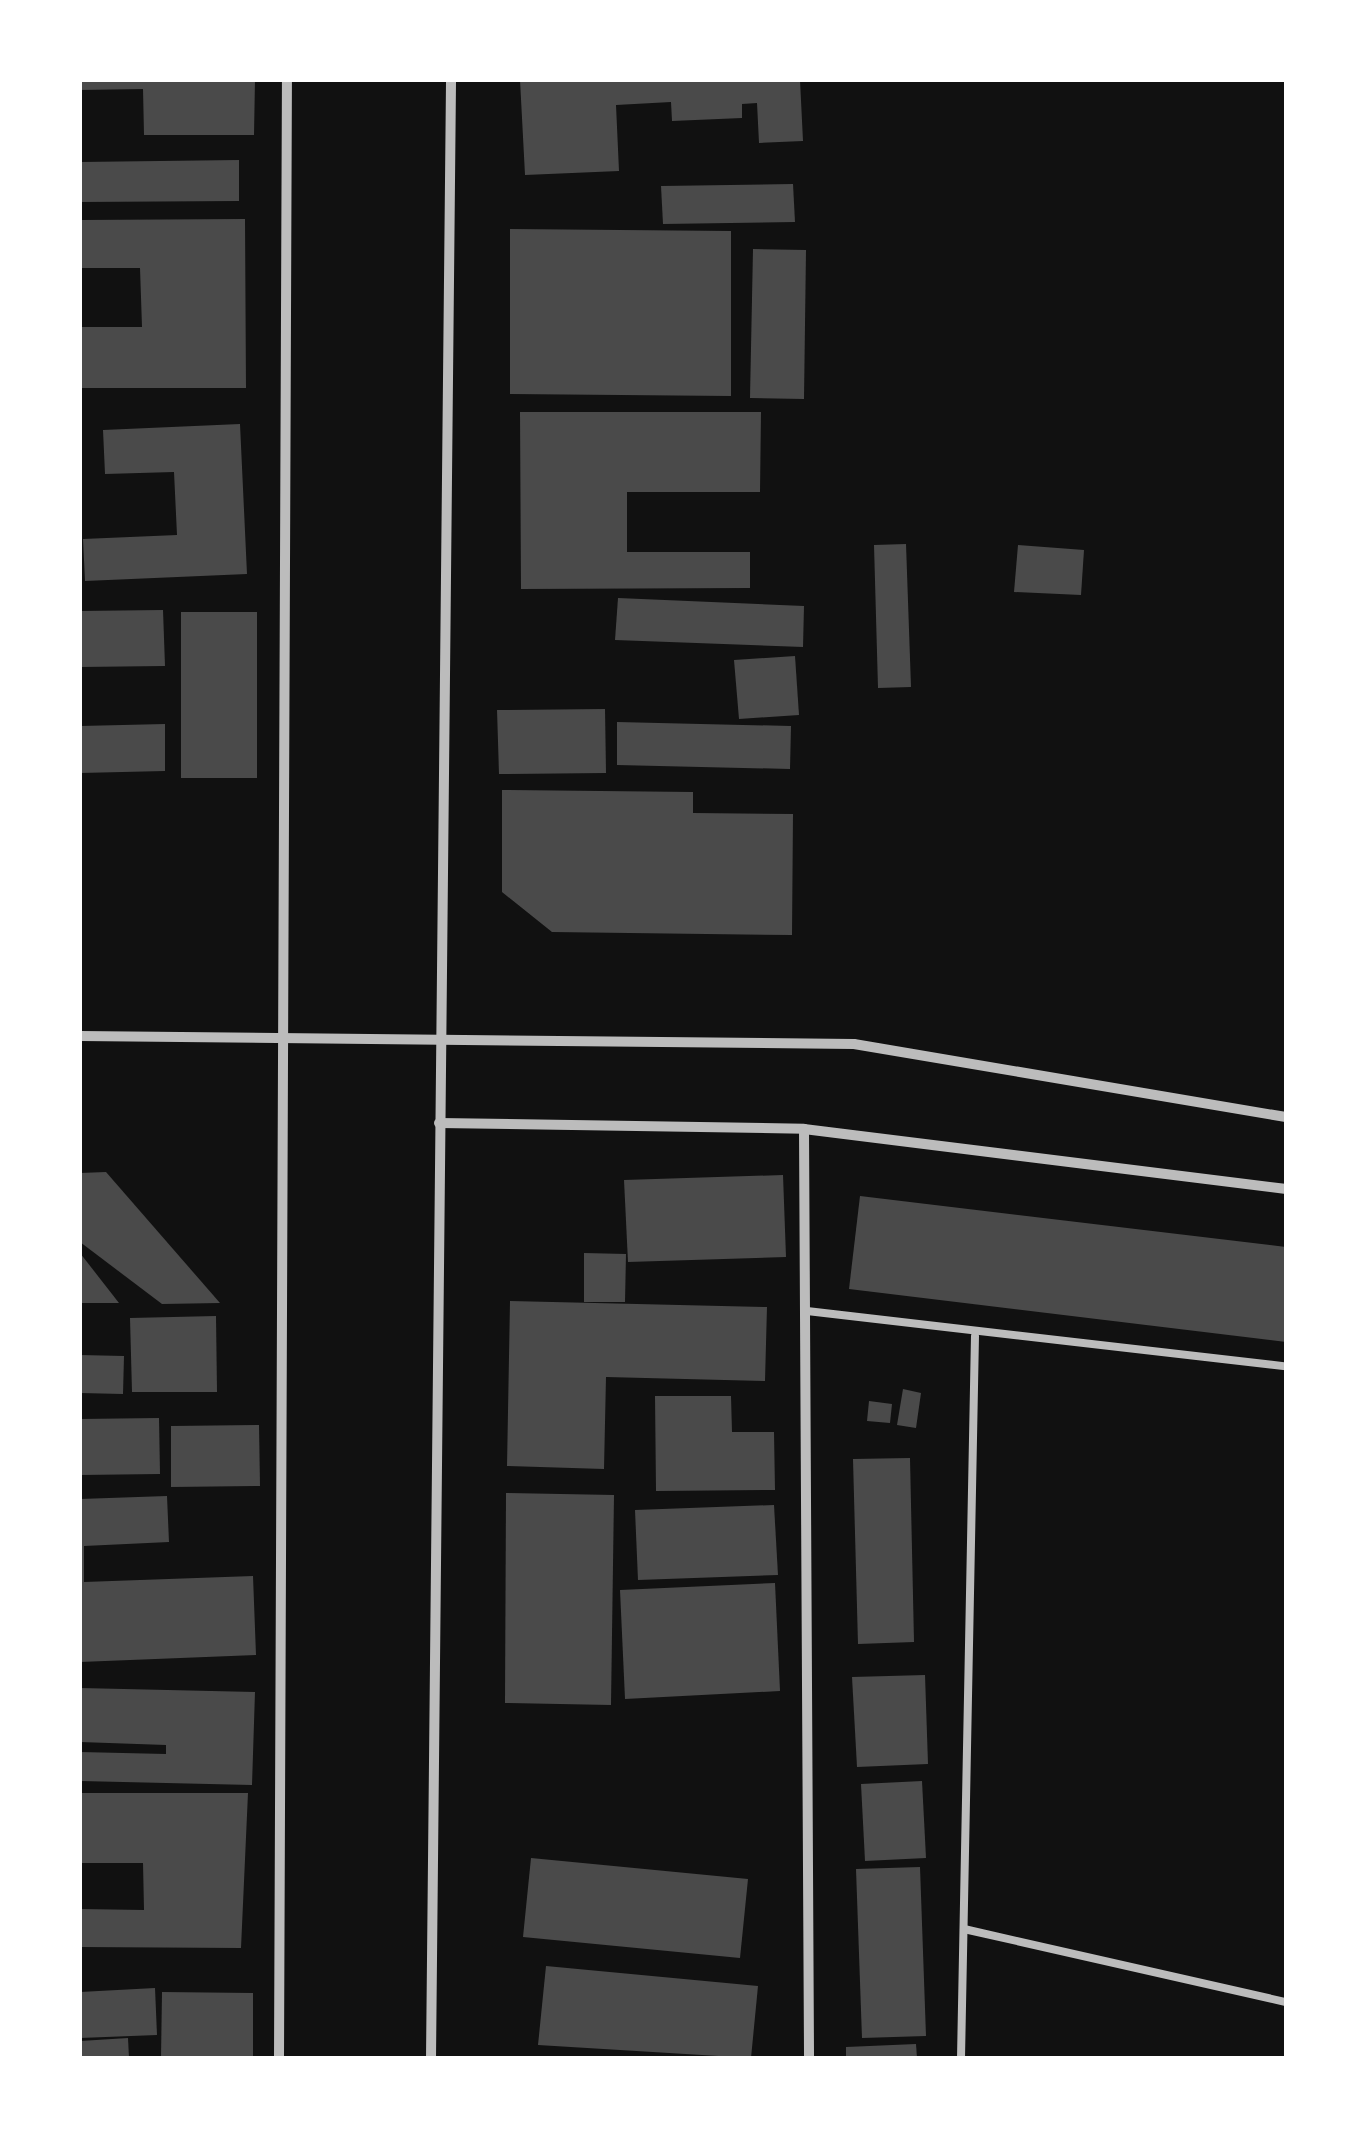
<!DOCTYPE html>
<html>
<head>
<meta charset="utf-8">
<style>
	body { margin:0 }
	#map { position:relative; width:1366px; height:2138px; overflow:hidden; background:#111; font-family:Lato,sans-serif }
	div>[style] { position:absolute }
	[style*='--x'] { left:calc(var(--x)*1px); top:calc(var(--y)*1px); width:calc(var(--w)*1px); rotate:calc(var(--a)*1deg) }
	.building>* { inset:0; background:#4a4a4a }
	.service>* { height:8px; margin:-4px; padding:0 4px; transform-origin:4px; border-radius:4px; background:#bcbcbc }
	.minor>* { height:10px; margin:-5px; padding:0 5px; transform-origin:5px; border-radius:5px; background:#bcbcbc }
	span { translate:-50% -50%; white-space:nowrap; text-align:center; line-height:1.15; -webkit-text-stroke:8px #fff; paint-order:stroke }
	.frame { position:absolute; inset:0; border:82px solid #fff; pointer-events:none }
</style>
</head>
<body>
<div id="map">
	<div class="building">
		<i style="clip-path:polygon(80px 80px,255px 80px,254px 135px,144px 135px,143px 89px,80px 90px)"></i>
		<i style="clip-path:polygon(520px 80px,800px 80px,803px 141px,759px 143px,757px 103px,742px 104px,742px 118px,672px 121px,671px 102px,616px 105px,619px 171px,525px 175px)"></i>
		<i style="clip-path:polygon(239px 160px,239px 201px,80px 202px,80px 162px)"></i>
		<i style="clip-path:polygon(793px 184px,795px 222px,663px 224px,661px 186px)"></i>
		<i style="clip-path:polygon(245px 219px,246px 388px,80px 388px,80px 327px,142px 327px,140px 268px,80px 268px,80px 220px)"></i>
		<i style="clip-path:polygon(510px 229px,731px 231px,731px 396px,510px 394px)"></i>
		<i style="clip-path:polygon(753px 249px,806px 250px,804px 399px,750px 398px)"></i>
		<i style="clip-path:polygon(520px 412px,761px 412px,760px 492px,627px 492px,627px 552px,750px 552px,750px 588px,521px 589px)"></i>
		<i style="clip-path:polygon(240px 424px,247px 574px,85px 581px,83px 539px,177px 535px,174px 472px,105px 474px,103px 430px)"></i>
		<i style="clip-path:polygon(906px 544px,911px 687px,878px 688px,874px 545px)"></i>
		<i style="clip-path:polygon(1018px 545px,1084px 550px,1081px 595px,1014px 592px)"></i>
		<i style="clip-path:polygon(618px 598px,804px 606px,803px 647px,615px 640px)"></i>
		<i style="clip-path:polygon(163px 610px,165px 666px,80px 667px,80px 611px)"></i>
		<i style="clip-path:polygon(181px 612px,257px 612px,257px 778px,181px 778px)"></i>
		<i style="clip-path:polygon(795px 656px,799px 715px,739px 719px,734px 660px)"></i>
		<i style="clip-path:polygon(605px 709px,606px 773px,499px 774px,497px 710px)"></i>
		<i style="clip-path:polygon(617px 722px,791px 726px,790px 769px,617px 765px)"></i>
		<i style="clip-path:polygon(165px 724px,165px 771px,80px 773px,80px 726px)"></i>
		<i style="clip-path:polygon(502px 790px,693px 792px,693px 813px,793px 814px,792px 935px,552px 932px,502px 892px)"></i>
		<i style="clip-path:polygon(106px 1172px,220px 1303px,162px 1304px,80px 1242px,80px 1173px)"></i>
		<i style="clip-path:polygon(783px 1175px,786px 1257px,628px 1262px,624px 1180px)"></i>
		<i style="clip-path:polygon(860px 1196px,1286px 1247px,1286px 1342px,849px 1289px)"></i>
		<i style="clip-path:polygon(80px 1253px,119px 1303px,80px 1303px)"></i>
		<i style="clip-path:polygon(584px 1253px,626px 1254px,625px 1302px,584px 1302px)"></i>
		<i style="clip-path:polygon(510px 1301px,767px 1307px,765px 1381px,606px 1377px,604px 1469px,507px 1466px)"></i>
		<i style="clip-path:polygon(216px 1316px,217px 1392px,132px 1392px,130px 1318px)"></i>
		<i style="clip-path:polygon(80px 1355px,124px 1356px,123px 1394px,80px 1393px)"></i>
		<i style="clip-path:polygon(903px 1389px,921px 1393px,916px 1428px,897px 1425px)"></i>
		<i style="clip-path:polygon(655px 1396px,731px 1396px,732px 1432px,774px 1432px,775px 1490px,656px 1491px)"></i>
		<i style="clip-path:polygon(869px 1401px,892px 1404px,890px 1423px,867px 1421px)"></i>
		<i style="clip-path:polygon(159px 1418px,160px 1474px,80px 1475px,80px 1419px)"></i>
		<i style="clip-path:polygon(259px 1425px,260px 1486px,171px 1487px,171px 1426px)"></i>
		<i style="clip-path:polygon(910px 1458px,914px 1642px,858px 1644px,853px 1459px)"></i>
		<i style="clip-path:polygon(506px 1493px,614px 1495px,611px 1705px,505px 1703px)"></i>
		<i style="clip-path:polygon(167px 1496px,169px 1542px,84px 1546px,84px 1582px,253px 1576px,256px 1655px,80px 1662px,80px 1499px)"></i>
		<i style="clip-path:polygon(774px 1505px,778px 1575px,638px 1580px,635px 1510px)"></i>
		<i style="clip-path:polygon(775px 1583px,780px 1691px,625px 1699px,620px 1590px)"></i>
		<i style="clip-path:polygon(925px 1675px,928px 1764px,857px 1767px,852px 1677px)"></i>
		<i style="clip-path:polygon(80px 1688px,255px 1692px,252px 1785px,80px 1781px,80px 1752px,166px 1754px,166px 1745px,80px 1742px)"></i>
		<i style="clip-path:polygon(922px 1781px,926px 1858px,865px 1861px,861px 1784px)"></i>
		<i style="clip-path:polygon(80px 1793px,248px 1793px,241px 1948px,80px 1947px,80px 1909px,144px 1910px,143px 1863px,80px 1863px)"></i>
		<i style="clip-path:polygon(531px 1858px,748px 1879px,740px 1958px,523px 1937px)"></i>
		<i style="clip-path:polygon(920px 1867px,926px 2036px,862px 2038px,856px 1869px)"></i>
		<i style="clip-path:polygon(546px 1966px,758px 1986px,751px 2058px,538px 2045px)"></i>
		<i style="clip-path:polygon(155px 1988px,157px 2035px,80px 2038px,80px 1992px)"></i>
		<i style="clip-path:polygon(162px 1992px,253px 1993px,253px 2058px,161px 2058px)"></i>
		<i style="clip-path:polygon(128px 2038px,129px 2058px,80px 2058px,80px 2041px)"></i>
		<i style="clip-path:polygon(916px 2044px,917px 2058px,846px 2058px,846px 2047px)"></i>
	</div>
	<div class="service">
		<i style="--x:807;--y:1311;--w:482;--a:6.6"></i>
		<i style="--x:964;--y:1929;--w:330;--a:12.8"></i>
		<i style="--x:961;--y:2058;--w:722;--a:-88.89"></i>
	</div>
	<div class="minor">
		<i style="--x:80;--y:1036;--w:774;--a:0.59"></i>
		<i style="--x:854;--y:1044;--w:438;--a:9.6"></i>
		<i style="--x:439;--y:1123;--w:365;--a:0.9"></i>
		<i style="--x:804;--y:1129;--w:486;--a:7.1"></i>
		<i style="--x:804;--y:1129;--w:929;--a:89.69"></i>
		<i style="--x:279;--y:2058;--w:1978;--a:-89.77"></i>
		<i style="--x:431;--y:2058;--w:1978;--a:-89.42"></i>
	</div>
	<div class="frame"></div>
</div>
</body>
</html>
